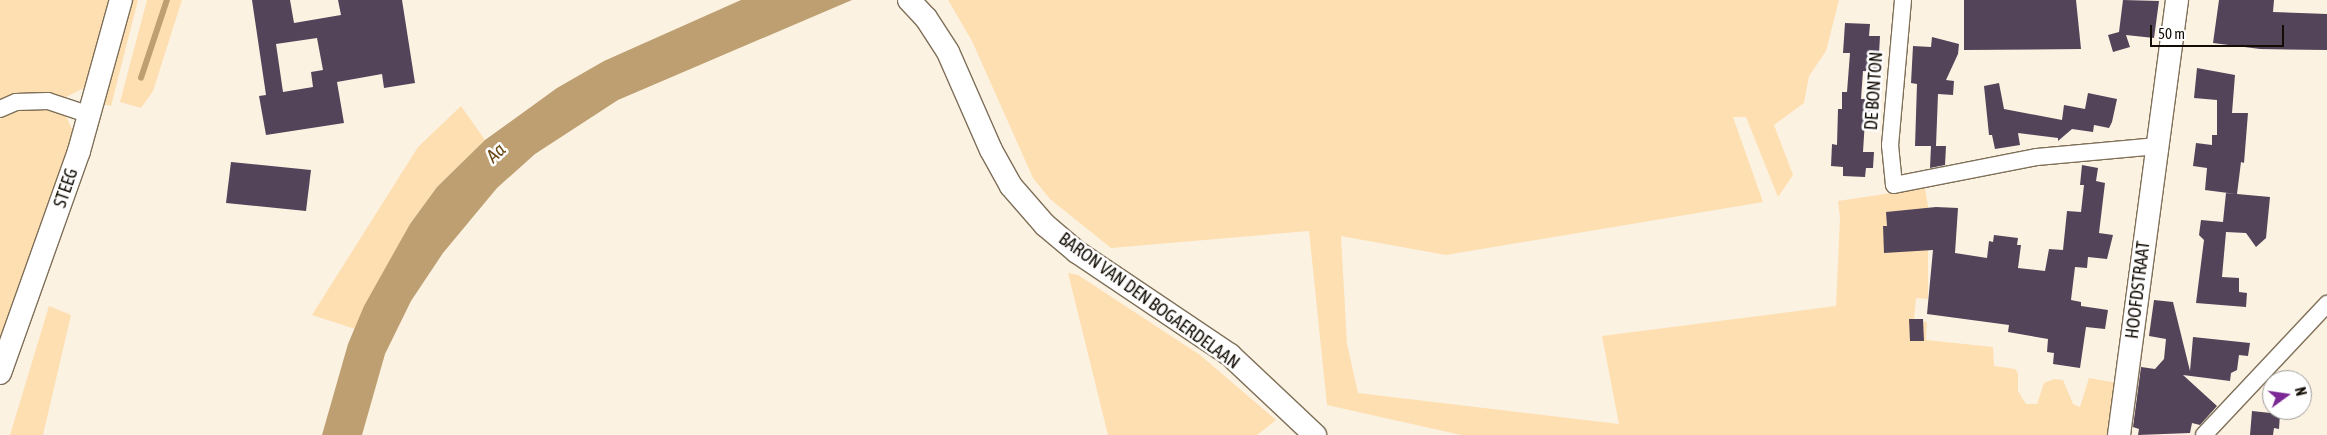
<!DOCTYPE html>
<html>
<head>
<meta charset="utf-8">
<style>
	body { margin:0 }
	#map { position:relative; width:2327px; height:435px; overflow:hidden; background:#fcf2e2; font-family:"Asap Condensed",sans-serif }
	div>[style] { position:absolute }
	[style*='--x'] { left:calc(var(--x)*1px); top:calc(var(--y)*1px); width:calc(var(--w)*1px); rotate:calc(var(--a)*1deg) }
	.green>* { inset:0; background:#fddfb2 }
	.water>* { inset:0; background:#bd9f72 }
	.stream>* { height:5.5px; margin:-2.75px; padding:0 2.75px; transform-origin:2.75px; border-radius:2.75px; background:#bd9f72 }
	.building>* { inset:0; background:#534459 }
	.roads { filter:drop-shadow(1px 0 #7f6f58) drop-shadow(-1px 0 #7f6f58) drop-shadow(0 1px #7f6f58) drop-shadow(0 -1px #7f6f58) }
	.street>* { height:16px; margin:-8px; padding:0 8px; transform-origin:8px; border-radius:8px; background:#fff }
	.secondary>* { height:22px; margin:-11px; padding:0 11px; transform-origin:11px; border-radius:11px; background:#fff }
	span { translate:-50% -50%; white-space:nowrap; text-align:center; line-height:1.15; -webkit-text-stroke:5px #fff; paint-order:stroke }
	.street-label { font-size:18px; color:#120c04 }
	.water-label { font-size:19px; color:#6b4c16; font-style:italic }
	.north { position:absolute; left:2262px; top:370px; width:50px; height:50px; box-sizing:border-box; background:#fff; border:1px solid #a09e9b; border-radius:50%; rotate:76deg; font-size:14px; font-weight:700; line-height:20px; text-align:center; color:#120c04 }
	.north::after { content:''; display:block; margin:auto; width:18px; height:22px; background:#7c2796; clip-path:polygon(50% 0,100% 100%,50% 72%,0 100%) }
	.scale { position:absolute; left:2150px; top:25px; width:134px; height:22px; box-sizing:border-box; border:2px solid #120c04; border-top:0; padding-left:6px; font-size:15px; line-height:18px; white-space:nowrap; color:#120c04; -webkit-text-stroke:4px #fff; paint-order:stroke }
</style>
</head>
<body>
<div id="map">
	<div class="green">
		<i style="clip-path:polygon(0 0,112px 0,86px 87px,64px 98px,0 103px)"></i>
		<i style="clip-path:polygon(129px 0,138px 0,111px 106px,102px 104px)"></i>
		<i style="clip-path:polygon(147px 0,182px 0,153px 91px,141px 108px,120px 102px)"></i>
		<i style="clip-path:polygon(948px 0,1839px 0,1826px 51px,1809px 76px,1804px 103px,1774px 125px,1793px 175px,1778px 197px,1746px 117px,1733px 117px,1763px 202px,1446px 255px,1341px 236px,1347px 344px,1358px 393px,1619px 424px,1602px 336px,1836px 306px,1840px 218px,1838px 201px,1925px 188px,1928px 206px,1928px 299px,1916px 298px,1914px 320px,1927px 322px,1926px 340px,1993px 347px,1994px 366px,2015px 369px,2018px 373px,2018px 391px,2026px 404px,2037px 404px,2044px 383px,2054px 379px,2063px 380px,2073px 404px,2080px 407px,2089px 378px,2117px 383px,2110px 435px,1461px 435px,1327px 405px,1309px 231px,1111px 248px,1050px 199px,1033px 178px,972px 41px)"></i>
		<i style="clip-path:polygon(461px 106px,485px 140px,437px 187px,410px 224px,355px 329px,312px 315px,418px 147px)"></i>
		<i style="clip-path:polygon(42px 107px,66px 116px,75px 136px,0 349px,0 119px,14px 110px)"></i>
		<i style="clip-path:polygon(1068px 273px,1078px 275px,1200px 355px,1276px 420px,1257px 435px,1108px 435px)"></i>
		<i style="clip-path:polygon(49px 306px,71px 315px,43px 435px,10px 435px)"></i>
	</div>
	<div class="water">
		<i style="clip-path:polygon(741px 0,852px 0,618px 100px,535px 154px,497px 188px,443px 253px,411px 301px,385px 354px,362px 435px,322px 435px,348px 344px,364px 306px,410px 224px,437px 187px,485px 140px,557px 88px,604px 61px)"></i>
	</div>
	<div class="stream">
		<i style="--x:141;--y:78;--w:82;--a:-71.6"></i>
	</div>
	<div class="building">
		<i style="clip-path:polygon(evenodd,252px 0,290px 0,294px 23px,341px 15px,338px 0,402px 0,415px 83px,384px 88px,382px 74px,337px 82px,344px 123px,266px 135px,259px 96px,266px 95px,252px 0,317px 38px,323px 70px,311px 72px,313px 87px,283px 92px,276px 44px,317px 38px)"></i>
		<i style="clip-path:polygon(1964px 0,2076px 0,2081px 49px,1964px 50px)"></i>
		<i style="clip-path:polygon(2123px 0,2159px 1px,2154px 38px,2126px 35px,2130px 47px,2113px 52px,2108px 35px,2119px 32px)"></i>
		<i style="clip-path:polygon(2219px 0,2274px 0,2273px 12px,2327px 14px,2327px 50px,2260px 49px,2213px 43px)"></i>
		<i style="clip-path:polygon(1845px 23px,1870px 24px,1869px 36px,1880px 36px,1878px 72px,1863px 71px,1861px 99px,1874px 99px,1874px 121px,1865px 120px,1863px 152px,1874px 152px,1873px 168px,1866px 168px,1865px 177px,1843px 176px,1843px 167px,1831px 166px,1832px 144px,1837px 145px,1838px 109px,1842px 109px,1842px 92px,1847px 92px,1850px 53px,1843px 53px)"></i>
		<i style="clip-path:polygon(1932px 37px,1959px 44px,1958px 54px,1946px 80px,1954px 81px,1953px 95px,1938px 94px,1936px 146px,1915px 146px,1917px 84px,1911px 83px,1913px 46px,1931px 47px)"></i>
		<i style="clip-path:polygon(2197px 68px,2235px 75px,2232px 113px,2248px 113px,2244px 163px,2241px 162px,2237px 194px,2270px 197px,2266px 238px,2256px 247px,2246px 233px,2226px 232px,2222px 277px,2239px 278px,2239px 292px,2247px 293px,2246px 307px,2196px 303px,2204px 240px,2199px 235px,2201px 220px,2223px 222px,2226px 193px,2236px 194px,2205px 190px,2207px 168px,2193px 166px,2196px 143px,2212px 145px,2212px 135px,2217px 135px,2217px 100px,2194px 98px)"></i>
		<i style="clip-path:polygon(1999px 83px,2004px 109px,2062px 120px,2064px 105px,2085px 109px,2088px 93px,2117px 99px,2112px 122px,2109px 128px,2094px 125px,2093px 132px,2072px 129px,2058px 141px,2058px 138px,2018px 133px,2020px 145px,1995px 149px,1992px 135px,1989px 135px,1984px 86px)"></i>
		<i style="clip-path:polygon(1931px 146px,1946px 146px,1945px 165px,1930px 168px)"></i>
		<i style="clip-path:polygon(231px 162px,311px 170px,306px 211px,226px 203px)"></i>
		<i style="clip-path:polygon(2082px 165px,2098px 168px,2096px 181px,2105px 183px,2099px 233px,2113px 235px,2107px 259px,2088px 257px,2087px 268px,2075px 267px,2071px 300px,2081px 302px,2081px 306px,2108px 310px,2105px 329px,2086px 327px,2080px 368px,2053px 364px,2054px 353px,2047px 352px,2048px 339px,2008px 332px,2009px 325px,1927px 314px,1933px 250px,1884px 253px,1883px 226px,1887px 226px,1886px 212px,1936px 207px,1958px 208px,1955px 253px,1987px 258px,1989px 241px,1993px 242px,1994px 235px,2018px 238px,2017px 245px,2021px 245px,2018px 268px,2045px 271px,2049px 249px,2063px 250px,2067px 211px,2081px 212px,2084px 185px,2080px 185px)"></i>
		<i style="clip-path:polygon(2154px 300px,2173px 302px,2190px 371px,2193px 337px,2250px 343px,2248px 356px,2239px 355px,2237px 370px,2231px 373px,2230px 381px,2183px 375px,2217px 406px,2200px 425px,2192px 423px,2190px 433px,2138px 435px,2139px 429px,2133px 427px,2141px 367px,2155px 369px,2164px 359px,2166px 339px,2149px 336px)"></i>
		<i style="clip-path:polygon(1909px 319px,1923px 319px,1924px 341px,1910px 341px)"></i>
		<i style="clip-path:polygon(2252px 411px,2280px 414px,2279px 429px,2274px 428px,2273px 435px,2250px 435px)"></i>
	</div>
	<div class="roads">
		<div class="street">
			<i style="--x:1903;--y:0;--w:146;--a:95.1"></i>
			<i style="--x:1890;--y:145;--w:40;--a:84.3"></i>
			<i style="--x:1894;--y:185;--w:146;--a:-11.1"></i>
			<i style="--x:2037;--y:157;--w:121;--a:-5.2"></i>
			<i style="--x:0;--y:109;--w:17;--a:-24"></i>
			<i style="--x:16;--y:102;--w:32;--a:-2"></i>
			<i style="--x:48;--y:101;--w:44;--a:18.4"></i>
			<i style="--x:2204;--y:435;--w:180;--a:-46.8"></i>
		</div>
		<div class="secondary">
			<i style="--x:909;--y:0;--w:25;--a:47"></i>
			<i style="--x:926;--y:18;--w:40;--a:57.1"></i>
			<i style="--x:948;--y:52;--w:107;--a:66.3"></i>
			<i style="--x:991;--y:150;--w:41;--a:60.9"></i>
			<i style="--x:1011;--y:186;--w:52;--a:48.9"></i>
			<i style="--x:1045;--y:225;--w:42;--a:40.2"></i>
			<i style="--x:1077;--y:252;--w:184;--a:33.9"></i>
			<i style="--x:1230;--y:355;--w:117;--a:43.3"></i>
			<i style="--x:0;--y:373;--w:236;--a:-70.4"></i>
			<i style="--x:79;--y:151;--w:157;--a:-74.5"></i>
			<i style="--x:2119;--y:435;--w:439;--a:-82.4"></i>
		</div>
	</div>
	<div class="street-label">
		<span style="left:1874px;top:91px;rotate:-86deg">DE BONTON</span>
		<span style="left:66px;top:188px;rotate:-71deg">STEEG</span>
		<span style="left:2138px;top:290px;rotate:-83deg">HOOFDSTRAAT</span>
		<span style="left:1149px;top:301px;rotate:36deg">BARON VAN DEN BOGAERDELAAN</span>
	</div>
	<div class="water-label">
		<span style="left:496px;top:153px;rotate:-43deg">Aa</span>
	</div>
	<div class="north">N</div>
	<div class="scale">50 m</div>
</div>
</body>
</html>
